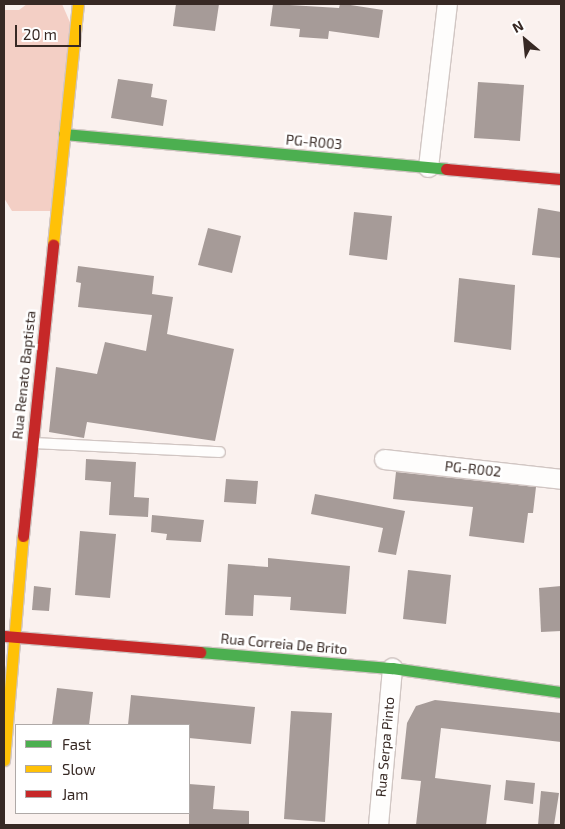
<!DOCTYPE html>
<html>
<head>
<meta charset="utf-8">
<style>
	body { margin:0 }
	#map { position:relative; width:565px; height:829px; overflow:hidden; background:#faf1ee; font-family:"Exo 2",sans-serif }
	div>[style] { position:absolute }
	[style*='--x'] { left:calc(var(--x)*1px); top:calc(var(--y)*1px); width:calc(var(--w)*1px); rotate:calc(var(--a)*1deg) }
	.green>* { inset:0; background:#f3cfc5 }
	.building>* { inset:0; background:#a69b98 }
	.roads { filter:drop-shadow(1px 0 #d1c6c3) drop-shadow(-1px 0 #d1c6c3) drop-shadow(0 1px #d1c6c3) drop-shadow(0 -1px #d1c6c3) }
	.lane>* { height:10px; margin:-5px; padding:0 5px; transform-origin:5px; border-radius:5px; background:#fefdfc }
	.street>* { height:19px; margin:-9.5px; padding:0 9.5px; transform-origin:9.5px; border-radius:9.5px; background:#fefdfc }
	.fast>* { height:11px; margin:-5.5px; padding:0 5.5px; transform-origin:5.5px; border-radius:5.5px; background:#4caf50 }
	.slow>* { height:11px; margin:-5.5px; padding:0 5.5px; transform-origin:5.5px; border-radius:5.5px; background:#ffc107 }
	.jam>* { height:11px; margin:-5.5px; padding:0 5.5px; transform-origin:5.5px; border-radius:5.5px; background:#c62828 }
	span { translate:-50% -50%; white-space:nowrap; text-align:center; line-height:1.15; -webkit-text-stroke:5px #fff; paint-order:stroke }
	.street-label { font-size:14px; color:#372924 }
	.frame { position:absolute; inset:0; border:5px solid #372924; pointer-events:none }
	.legend { position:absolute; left:15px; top:724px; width:175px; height:90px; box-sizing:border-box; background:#fff; border:1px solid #afa9a7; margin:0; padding:6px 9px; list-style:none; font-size:15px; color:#372924 }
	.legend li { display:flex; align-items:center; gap:10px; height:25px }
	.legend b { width:25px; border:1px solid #afa9a7 }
	.north { position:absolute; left:500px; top:15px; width:50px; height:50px; -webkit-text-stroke:4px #fff; paint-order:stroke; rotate:332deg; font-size:14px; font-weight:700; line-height:20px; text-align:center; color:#372924 }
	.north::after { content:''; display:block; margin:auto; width:18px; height:22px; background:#372924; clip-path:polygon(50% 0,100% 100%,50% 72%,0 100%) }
	.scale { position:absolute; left:15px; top:25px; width:66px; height:22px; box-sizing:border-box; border:2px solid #372924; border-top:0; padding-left:6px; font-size:15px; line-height:18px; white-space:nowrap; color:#372924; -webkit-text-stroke:4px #fff; paint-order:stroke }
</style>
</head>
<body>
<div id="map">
	<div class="green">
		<i style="clip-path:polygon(27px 4px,62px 4px,76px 36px,51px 211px,12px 211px,4px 198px,4px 10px,19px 10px)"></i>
	</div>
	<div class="building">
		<i style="clip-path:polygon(176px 4px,219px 4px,215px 31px,173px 26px)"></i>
		<i style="clip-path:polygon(273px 4px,339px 8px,340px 4px,344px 4px,383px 10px,379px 38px,329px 31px,328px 39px,299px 37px,300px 29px,270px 26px)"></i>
		<i style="clip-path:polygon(118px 79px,153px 84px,151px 97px,167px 100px,163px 126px,111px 118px)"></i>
		<i style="clip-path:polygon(478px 82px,524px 85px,520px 141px,474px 138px)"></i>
		<i style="clip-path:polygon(538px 208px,561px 212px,561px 258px,532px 255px)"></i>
		<i style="clip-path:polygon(354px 212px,392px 216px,387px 260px,349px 255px)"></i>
		<i style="clip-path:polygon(208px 228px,241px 236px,232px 273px,198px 265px)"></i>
		<i style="clip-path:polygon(78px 266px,154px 276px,152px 294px,173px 297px,167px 334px,234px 349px,215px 441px,87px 422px,84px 438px,49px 432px,56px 367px,97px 374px,105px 342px,146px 351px,152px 315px,78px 307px,81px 283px,76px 282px)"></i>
		<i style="clip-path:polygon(459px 278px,515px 285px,511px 350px,454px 342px)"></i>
		<i style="clip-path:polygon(86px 459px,136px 462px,134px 497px,149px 498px,148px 517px,109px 515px,111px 482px,85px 480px)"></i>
		<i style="clip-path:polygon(396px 472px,536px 487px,533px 513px,528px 513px,524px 543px,469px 536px,473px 507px,393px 499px)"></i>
		<i style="clip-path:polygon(226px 479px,258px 481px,256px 504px,224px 502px)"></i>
		<i style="clip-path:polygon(315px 494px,405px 511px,396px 555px,378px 552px,383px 528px,311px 514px)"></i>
		<i style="clip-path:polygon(152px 515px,204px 520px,201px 542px,166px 540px,167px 534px,151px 532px)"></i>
		<i style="clip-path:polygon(80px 531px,116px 534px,110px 598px,75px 595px)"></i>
		<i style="clip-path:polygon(268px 558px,350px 566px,346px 614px,290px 610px,291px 597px,254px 595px,253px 616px,225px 615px,228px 564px,268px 567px)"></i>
		<i style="clip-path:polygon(408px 570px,451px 575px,446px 624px,403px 619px)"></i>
		<i style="clip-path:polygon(34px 586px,51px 588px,49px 611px,32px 610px)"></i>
		<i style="clip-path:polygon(561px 586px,561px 631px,541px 632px,539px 588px)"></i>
		<i style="clip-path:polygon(57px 688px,93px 692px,89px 725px,52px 725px)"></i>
		<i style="clip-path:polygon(131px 695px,255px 707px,251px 744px,189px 738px,189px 725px,128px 725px)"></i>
		<i style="clip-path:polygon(435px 700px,561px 713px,561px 742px,441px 728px,435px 778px,491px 785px,486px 825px,416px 825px,421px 781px,401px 779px,407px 723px,416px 706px)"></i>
		<i style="clip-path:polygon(291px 711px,332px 713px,325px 822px,284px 819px)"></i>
		<i style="clip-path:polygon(506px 780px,535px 783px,533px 804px,504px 800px)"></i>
		<i style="clip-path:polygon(189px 784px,215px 786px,213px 809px,249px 811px,249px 825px,189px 825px)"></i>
		<i style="clip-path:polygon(541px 791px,559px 793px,554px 825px,538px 825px)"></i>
	</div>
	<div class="roads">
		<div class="lane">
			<i style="--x:33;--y:443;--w:187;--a:2.8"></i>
		</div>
		<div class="street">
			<i style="--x:428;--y:167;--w:164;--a:-83.4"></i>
			<i style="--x:384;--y:459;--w:178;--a:6.4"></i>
			<i style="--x:378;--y:825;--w:158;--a:-84.9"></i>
		</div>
		<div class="fast">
			<i style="--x:64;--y:134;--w:384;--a:5.2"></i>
			<i style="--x:200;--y:652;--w:193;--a:4.8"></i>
			<i style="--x:392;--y:668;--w:171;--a:8.1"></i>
		</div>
		<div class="slow">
			<i style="--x:53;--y:245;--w:242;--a:-84.1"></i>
			<i style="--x:4;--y:760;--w:225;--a:-85.2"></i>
		</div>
		<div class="jam">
			<i style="--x:446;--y:169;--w:115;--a:5"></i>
			<i style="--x:23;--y:536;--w:293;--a:-84.1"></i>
			<i style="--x:4;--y:636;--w:197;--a:4.7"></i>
		</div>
	</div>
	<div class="street-label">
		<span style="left:314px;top:142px;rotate:5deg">PG-R003</span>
		<span style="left:24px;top:375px;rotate:-84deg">Rua Renato Baptista</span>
		<span style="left:473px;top:469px;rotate:6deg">PG-R002</span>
		<span style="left:284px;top:644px;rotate:5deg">Rua Correia De Brito</span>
		<span style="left:385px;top:747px;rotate:-85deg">Rua Serpa Pinto</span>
	</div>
	<div class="frame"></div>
	<ul class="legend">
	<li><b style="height:6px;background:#4caf50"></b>Fast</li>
	<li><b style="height:6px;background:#ffc107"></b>Slow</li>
	<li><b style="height:6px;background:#c62828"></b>Jam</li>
	</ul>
	<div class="north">N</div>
	<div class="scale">20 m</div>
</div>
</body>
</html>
